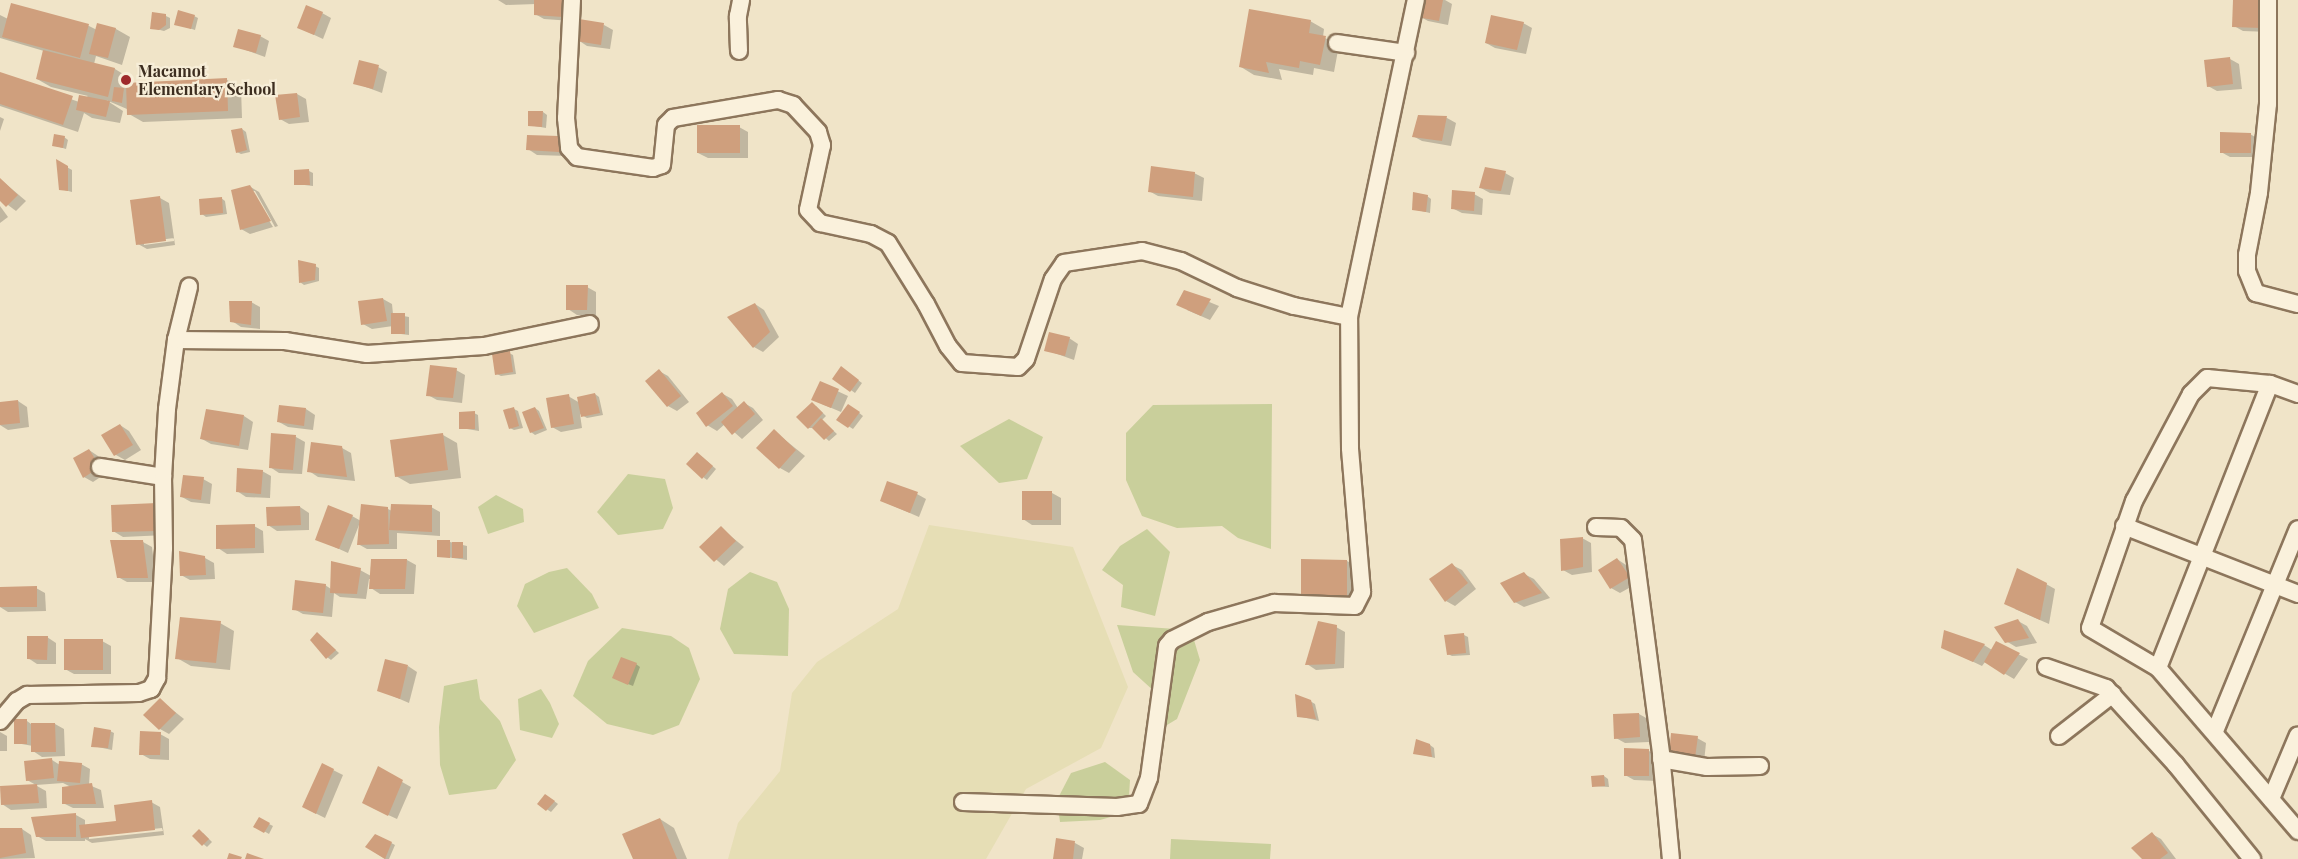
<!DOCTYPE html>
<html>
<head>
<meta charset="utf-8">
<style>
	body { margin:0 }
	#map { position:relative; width:2298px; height:859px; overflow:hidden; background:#f0e4c8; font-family:"Playfair Display",serif }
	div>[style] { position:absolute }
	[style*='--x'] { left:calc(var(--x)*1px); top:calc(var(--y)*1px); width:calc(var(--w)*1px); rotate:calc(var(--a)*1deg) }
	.farmland>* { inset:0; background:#e6deb5 }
	.green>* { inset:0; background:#c9cf9b }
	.shadow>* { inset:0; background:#0003 }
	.building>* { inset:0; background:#cf9f7d }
	.roads { filter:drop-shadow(2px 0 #8d765c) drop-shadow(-2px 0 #8d765c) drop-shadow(0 2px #8d765c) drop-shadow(0 -2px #8d765c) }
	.street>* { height:16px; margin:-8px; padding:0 8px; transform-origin:8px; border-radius:8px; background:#faf1dc }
	.dots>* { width:16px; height:16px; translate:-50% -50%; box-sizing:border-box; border:3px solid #f7eed8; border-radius:50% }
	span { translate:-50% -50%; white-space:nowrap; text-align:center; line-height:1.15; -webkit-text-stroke:4.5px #f7eed8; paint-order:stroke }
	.poi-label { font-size:16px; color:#3d2e20; font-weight:700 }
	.left { translate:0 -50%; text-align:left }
</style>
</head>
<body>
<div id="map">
	<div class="farmland">
		<i style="clip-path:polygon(929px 525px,1073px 547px,1128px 687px,1101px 748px,1026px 789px,986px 859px,728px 859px,738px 823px,780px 771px,792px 693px,817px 662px,898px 609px)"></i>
	</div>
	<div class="green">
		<i style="clip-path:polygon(1272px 404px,1271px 549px,1238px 538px,1222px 526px,1177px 528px,1142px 516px,1126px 480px,1126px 433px,1153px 405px)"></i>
		<i style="clip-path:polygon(1009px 419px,1043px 437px,1027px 479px,999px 483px,960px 446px)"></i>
		<i style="clip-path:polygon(628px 474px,665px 479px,673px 508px,663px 529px,618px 535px,597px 512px)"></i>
		<i style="clip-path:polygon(496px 495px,523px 509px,524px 522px,488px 534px,478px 507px)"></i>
		<i style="clip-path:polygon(1147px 529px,1170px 552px,1155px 616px,1121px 607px,1123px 585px,1102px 570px,1120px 546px)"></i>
		<i style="clip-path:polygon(567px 568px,592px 594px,599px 608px,534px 633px,517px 606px,525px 584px,549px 572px)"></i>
		<i style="clip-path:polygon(750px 572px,777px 582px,789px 609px,788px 656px,734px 654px,720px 629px,728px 589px)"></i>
		<i style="clip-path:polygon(1117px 625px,1191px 630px,1200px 660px,1177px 719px,1152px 734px,1147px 720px,1155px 692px,1133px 672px)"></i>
		<i style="clip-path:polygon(622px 628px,671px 636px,689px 648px,700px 679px,679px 725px,653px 735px,607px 724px,573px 696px,588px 661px)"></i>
		<i style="clip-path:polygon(477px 679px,480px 699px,500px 721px,516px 760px,496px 789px,449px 795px,440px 765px,439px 727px,444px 686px)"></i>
		<i style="clip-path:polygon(541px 689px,550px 703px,559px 724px,552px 738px,520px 730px,518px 699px)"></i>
		<i style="clip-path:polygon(1105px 762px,1130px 780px,1128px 812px,1100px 820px,1060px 822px,1057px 800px,1071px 773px)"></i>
		<i style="clip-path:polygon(1171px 839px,1271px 844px,1270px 859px,1170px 859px)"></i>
	</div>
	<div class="shadow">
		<i style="clip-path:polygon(498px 0,565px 0,572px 21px,544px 19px,535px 14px,536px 4px,506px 5px)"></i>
		<i style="clip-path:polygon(1424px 0,1445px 0,1452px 4px,1448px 25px,1428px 21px,1419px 16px)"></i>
		<i style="clip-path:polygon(2262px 1px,2270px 32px,2243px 31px,2234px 26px)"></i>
		<i style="clip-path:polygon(12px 5px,89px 26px,97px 30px,98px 25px,116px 29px,130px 37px,122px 65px,96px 56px,94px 64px,115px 69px,128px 77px,127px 84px,227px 80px,241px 88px,242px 118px,143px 122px,129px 114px,127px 109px,106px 100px,123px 111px,120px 123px,92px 118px,84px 113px,78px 132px,0 106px,0 74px,79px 102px,88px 96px,51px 87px,37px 79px,44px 51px,0 38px,0 15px,8px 19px)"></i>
		<i style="clip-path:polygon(322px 13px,331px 18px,323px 39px,308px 32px)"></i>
		<i style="clip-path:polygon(166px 16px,170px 18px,170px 28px,164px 31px,152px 28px)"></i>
		<i style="clip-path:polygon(194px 16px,198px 18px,195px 30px,176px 24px)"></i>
		<i style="clip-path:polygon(1310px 21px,1324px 29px,1323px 37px,1339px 45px,1334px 72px,1314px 68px,1313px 75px,1279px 69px,1282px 80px,1254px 75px,1241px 67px)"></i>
		<i style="clip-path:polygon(1523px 23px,1532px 28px,1526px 54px,1495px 48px,1486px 43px)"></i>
		<i style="clip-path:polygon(604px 25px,613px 30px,610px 49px,587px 46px,578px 40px)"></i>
		<i style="clip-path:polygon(260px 36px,269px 41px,265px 57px,235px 46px)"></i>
		<i style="clip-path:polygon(2230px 59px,2239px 64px,2242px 89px,2217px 91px,2208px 86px)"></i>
		<i style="clip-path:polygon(378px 67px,387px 72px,382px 93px,355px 83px)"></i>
		<i style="clip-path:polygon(297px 94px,306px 99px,309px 122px,289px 124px,280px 119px)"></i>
		<i style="clip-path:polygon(543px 112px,547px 115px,546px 128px,529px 125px)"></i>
		<i style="clip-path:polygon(1419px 116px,1447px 118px,1456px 123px,1451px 146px,1422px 141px,1413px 136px)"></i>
		<i style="clip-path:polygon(0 117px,4px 119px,0 131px)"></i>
		<i style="clip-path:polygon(739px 127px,748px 132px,748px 158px,708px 158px,698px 153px)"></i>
		<i style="clip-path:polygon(242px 129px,246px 132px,250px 152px,241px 154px,237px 152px)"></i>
		<i style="clip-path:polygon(2250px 134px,2260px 140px,2259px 157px,2230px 157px,2221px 152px)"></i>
		<i style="clip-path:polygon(64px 137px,68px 140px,66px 149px,53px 145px)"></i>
		<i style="clip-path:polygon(559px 138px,568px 143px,567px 156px,537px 155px,528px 149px)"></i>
		<i style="clip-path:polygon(58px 162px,72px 170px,72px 192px,61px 189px)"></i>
		<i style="clip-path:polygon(309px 171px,313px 173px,313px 186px,296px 184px)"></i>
		<i style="clip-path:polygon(1194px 173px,1204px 178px,1202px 201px,1158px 196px,1149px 191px)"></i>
		<i style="clip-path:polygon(1505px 173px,1514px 178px,1510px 195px,1490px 193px,1481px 188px)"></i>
		<i style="clip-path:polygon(0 179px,26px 201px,16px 211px,0 199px)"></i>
		<i style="clip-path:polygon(249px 186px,259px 192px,278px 226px,275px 227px,255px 191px,251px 191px,273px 227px,250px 234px,241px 229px)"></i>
		<i style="clip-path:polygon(1474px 194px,1483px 199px,1482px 215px,1462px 213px,1452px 208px)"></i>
		<i style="clip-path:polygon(1427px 196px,1431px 199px,1430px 213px,1413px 209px)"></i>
		<i style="clip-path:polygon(evenodd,160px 198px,169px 203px,175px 245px,147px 249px,138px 244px,160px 198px,174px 238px,174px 241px,144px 245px,144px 242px,174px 238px)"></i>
		<i style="clip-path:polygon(221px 198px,225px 201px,227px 214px,206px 217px,202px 214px)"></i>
		<i style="clip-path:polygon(0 206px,8px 217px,0 223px)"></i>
		<i style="clip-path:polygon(315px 266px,319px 268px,319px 281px,304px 285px,300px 282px)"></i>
		<i style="clip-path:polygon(587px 287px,596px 292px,596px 315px,577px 315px,568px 309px)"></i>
		<i style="clip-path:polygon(1185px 292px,1219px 306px,1210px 320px,1187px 310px)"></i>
		<i style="clip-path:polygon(383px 299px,392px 304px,393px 314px,409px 317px,409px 335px,393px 333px,393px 326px,372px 329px,363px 324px)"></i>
		<i style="clip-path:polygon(251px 302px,260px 307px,260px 329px,241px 327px,232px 321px)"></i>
		<i style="clip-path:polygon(755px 304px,764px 310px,779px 337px,763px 352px,754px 347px)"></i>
		<i style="clip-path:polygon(1069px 338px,1078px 344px,1074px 360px,1046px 350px)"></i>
		<i style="clip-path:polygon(509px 353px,513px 355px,516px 374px,501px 376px,497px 374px)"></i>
		<i style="clip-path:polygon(456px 370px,465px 375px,462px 403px,437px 400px,428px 395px)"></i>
		<i style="clip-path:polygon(659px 371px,668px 376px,689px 402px,677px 411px,668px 406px,647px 381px)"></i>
		<i style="clip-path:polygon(845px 371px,862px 383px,855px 393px,834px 378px)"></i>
		<i style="clip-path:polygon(820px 383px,848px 396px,841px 412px,822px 404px)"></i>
		<i style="clip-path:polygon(595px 394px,599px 397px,603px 415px,587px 418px,580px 414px,582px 428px,561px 432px,552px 427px,568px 396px,580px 403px)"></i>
		<i style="clip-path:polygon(723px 394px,732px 399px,738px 408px,744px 403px,753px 408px,763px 420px,742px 439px,725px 424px,717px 431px,707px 425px)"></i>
		<i style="clip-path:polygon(18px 401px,27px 407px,29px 427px,8px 430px,0 425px,0 403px)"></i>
		<i style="clip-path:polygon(816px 406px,826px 416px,822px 420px,837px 434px,829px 441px,814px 428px,808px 428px)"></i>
		<i style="clip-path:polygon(535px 408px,539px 411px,547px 430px,535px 435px,531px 432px)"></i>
		<i style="clip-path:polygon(853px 408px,863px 416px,853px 429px,839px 420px)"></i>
		<i style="clip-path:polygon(306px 409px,315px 415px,313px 430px,288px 427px,279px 422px)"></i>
		<i style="clip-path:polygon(514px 409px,518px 411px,523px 428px,514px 430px,510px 428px)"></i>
		<i style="clip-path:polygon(474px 413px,478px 415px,479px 431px,461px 428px)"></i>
		<i style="clip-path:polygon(244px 416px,253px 422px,248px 450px,211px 444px,202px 439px)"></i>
		<i style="clip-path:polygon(120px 425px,129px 431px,141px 450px,125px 460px,116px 455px)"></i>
		<i style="clip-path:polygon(774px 431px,805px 456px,789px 473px,780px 468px)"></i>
		<i style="clip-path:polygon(273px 435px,296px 437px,305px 442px,302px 474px,279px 473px,270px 467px)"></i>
		<i style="clip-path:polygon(443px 435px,457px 443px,461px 478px,410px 484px,396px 476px)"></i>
		<i style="clip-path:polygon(342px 448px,351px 453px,355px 481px,318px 477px,309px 471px)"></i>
		<i style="clip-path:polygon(89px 450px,98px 456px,108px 472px,93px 482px,84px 477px)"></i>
		<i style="clip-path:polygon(701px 456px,716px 469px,707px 480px,703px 477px)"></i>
		<i style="clip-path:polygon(262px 471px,271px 476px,270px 498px,246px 497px,237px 491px)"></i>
		<i style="clip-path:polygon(203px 479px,212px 484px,210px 504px,191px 502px,182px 497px)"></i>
		<i style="clip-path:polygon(1052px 493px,1061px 498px,1061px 525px,1032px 525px,1023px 519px)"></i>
		<i style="clip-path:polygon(917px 494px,926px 499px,919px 517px,882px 501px)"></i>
		<i style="clip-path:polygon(300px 507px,309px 513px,309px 530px,277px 531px,268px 525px)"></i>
		<i style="clip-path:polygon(431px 507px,440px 512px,440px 536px,397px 533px,397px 549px,367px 549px,358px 544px,359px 525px,348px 553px,317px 539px,352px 516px,361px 521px,388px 509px,392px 511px)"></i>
		<i style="clip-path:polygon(165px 510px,166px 535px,123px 537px,113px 531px)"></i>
		<i style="clip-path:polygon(254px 526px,263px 531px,264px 553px,227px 554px,218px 548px)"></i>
		<i style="clip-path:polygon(721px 528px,744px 547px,724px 566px,701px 547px)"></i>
		<i style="clip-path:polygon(1582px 538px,1591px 543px,1592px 572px,1572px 575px,1563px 570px)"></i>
		<i style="clip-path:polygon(143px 542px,152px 547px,156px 582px,127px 582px,118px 577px)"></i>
		<i style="clip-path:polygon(450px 542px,467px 546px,467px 560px,439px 556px)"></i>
		<i style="clip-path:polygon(205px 558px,214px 563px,215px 579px,190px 580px,181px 575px)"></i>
		<i style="clip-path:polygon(1617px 559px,1626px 565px,1638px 583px,1620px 593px,1611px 588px)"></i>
		<i style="clip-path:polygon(407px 560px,416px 565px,414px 594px,380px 594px,371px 588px,371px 579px,369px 579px,366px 599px,340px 597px,334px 593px,332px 617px,303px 614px,294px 609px,325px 585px,331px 589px,360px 570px,371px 576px)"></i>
		<i style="clip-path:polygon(1347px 561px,1361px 569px,1361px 604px,1316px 604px)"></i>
		<i style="clip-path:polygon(1452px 565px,1462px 570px,1476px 589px,1455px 606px,1446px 601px)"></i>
		<i style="clip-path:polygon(1524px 574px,1534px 579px,1550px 598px,1524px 607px,1515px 602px)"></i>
		<i style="clip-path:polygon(2046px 584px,2055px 589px,2049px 624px,2015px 609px)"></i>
		<i style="clip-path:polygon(0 588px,36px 588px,45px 593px,46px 611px,8px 612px,0 607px)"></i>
		<i style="clip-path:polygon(2018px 621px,2027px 626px,2037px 643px,2016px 647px,2006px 641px)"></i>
		<i style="clip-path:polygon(220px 623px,234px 631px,230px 670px,191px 666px,177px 658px)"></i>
		<i style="clip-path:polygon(1336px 627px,1345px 632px,1344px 668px,1316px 670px,1307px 664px)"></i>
		<i style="clip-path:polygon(1464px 635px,1468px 637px,1470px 655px,1452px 656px,1448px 654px)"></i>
		<i style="clip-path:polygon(47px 637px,56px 643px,56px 664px,37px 664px,28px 658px)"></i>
		<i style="clip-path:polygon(321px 637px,339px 653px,331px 660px,327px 657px)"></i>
		<i style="clip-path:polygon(102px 641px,111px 646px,111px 674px,74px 674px,65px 669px)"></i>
		<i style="clip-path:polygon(1996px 643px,2028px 659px,2014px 679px,1985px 662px,1982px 666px,1942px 647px,1984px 645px,1992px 650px)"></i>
		<i style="clip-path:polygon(636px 664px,640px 667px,633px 686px,618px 680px)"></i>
		<i style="clip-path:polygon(408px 666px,417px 672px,409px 703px,379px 690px)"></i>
		<i style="clip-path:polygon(160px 700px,184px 719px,169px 734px,160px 729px)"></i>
		<i style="clip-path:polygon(1310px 701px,1315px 704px,1319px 721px,1298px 716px)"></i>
		<i style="clip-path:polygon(1639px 714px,1648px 719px,1649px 742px,1625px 743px,1616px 738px)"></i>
		<i style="clip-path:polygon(27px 721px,31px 724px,55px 724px,64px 729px,65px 756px,42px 757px,33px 751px,33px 746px,16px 743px)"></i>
		<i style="clip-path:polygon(110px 731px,114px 733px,112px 750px,93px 746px)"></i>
		<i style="clip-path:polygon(0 732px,7px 736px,7px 751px,0 751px)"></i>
		<i style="clip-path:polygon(160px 734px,169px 739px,169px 760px,150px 759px,141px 754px)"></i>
		<i style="clip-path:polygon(1697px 738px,1706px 743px,1704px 762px,1679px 760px)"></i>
		<i style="clip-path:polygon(1430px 745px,1434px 748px,1435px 758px,1415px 753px)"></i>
		<i style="clip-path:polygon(1649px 751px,1658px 756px,1657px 781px,1634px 780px,1625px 775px)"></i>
		<i style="clip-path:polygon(52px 760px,60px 765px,81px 764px,90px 769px,89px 785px,101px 790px,104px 808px,73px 808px,63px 803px,71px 787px,63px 783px,36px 785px,27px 780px)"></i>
		<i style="clip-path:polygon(323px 765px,343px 775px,325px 818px,313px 812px)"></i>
		<i style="clip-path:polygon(379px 769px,411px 787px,397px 819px,373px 808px)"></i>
		<i style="clip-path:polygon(1604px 776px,1608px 779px,1609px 787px,1594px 786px)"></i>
		<i style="clip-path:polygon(37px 786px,46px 791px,47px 808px,11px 810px,2px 804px)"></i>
		<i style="clip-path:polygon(550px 798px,558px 804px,551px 812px,539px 804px)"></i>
		<i style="clip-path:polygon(evenodd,151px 802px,160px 807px,164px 835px,92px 843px,85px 839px,85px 841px,46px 841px,37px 836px,76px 815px,85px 820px,85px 826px,118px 822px,151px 802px,162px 828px,163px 831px,89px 839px,89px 836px,162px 828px)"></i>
		<i style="clip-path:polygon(259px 819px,273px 826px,269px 834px,255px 826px)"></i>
		<i style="clip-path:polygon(660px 819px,674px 828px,687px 859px,634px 859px)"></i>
		<i style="clip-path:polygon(22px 829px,31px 835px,35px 858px,0 859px,0 830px)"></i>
		<i style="clip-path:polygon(203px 833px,212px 842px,207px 847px,194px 836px)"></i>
		<i style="clip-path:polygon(2152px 834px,2161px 839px,2176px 859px,2144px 859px)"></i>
		<i style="clip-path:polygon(376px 835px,395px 845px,389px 859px,385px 859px,367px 847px)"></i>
		<i style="clip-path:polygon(1057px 840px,1075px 843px,1084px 848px,1082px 859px,1055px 859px)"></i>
	</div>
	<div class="building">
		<i style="clip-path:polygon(534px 0,564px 0,563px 17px,534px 15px)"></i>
		<i style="clip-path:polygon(1422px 0,1443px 0,1439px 21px,1417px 17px)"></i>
		<i style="clip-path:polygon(2233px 0,2263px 0,2262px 28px,2232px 27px)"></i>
		<i style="clip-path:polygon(11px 3px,89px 24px,80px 58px,2px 37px)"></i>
		<i style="clip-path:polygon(306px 5px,323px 12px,314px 35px,297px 28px)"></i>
		<i style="clip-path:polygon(1249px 9px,1311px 20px,1309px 33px,1326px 36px,1320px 65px,1300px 61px,1299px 68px,1266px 62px,1269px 73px,1239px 67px)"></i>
		<i style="clip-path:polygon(178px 10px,195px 15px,191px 29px,174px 25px)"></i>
		<i style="clip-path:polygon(152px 12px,166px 14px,166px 25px,159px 30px,150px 29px)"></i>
		<i style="clip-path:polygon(1491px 15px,1524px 22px,1517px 50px,1485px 43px)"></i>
		<i style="clip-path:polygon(579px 19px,604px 23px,601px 45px,576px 41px)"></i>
		<i style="clip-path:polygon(97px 23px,116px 28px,108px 58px,89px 54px)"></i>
		<i style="clip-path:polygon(238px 29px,261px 35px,256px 53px,233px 47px)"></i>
		<i style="clip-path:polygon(43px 50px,115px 68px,108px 97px,36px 79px)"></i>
		<i style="clip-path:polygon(2230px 57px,2233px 84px,2207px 87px,2204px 60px)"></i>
		<i style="clip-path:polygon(359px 60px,379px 65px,373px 89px,353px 84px)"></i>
		<i style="clip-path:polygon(0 72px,73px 96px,63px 125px,0 104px)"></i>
		<i style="clip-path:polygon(227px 78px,228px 111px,127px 115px,126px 83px)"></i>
		<i style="clip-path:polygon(114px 87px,124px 88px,122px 103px,112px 101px)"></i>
		<i style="clip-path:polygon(297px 93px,300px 117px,279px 120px,275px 95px)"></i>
		<i style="clip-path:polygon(79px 95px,110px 101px,106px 117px,76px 110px)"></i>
		<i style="clip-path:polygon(528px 111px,543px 111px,542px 127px,528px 126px)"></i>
		<i style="clip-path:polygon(1418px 115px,1447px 116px,1442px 141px,1412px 137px)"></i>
		<i style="clip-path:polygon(697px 125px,740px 125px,740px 153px,697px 153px)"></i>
		<i style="clip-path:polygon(242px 128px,247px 150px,236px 153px,231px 130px)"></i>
		<i style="clip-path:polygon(2220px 132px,2251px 133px,2251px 153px,2220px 153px)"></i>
		<i style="clip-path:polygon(54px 134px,65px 136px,63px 148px,52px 146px)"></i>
		<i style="clip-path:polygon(527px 135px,559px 136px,559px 152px,526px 150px)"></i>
		<i style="clip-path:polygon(56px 159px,68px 166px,68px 191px,59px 190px)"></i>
		<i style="clip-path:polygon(1151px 166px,1195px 172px,1193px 197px,1148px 192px)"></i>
		<i style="clip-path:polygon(1485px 167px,1506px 171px,1501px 191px,1479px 188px)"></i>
		<i style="clip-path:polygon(309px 169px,310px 185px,294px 185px,294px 170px)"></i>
		<i style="clip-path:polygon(0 178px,18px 195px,6px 207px,0 201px)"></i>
		<i style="clip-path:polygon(250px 185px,271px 221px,240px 230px,231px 190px)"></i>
		<i style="clip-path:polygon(1452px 190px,1475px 192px,1474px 211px,1451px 209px)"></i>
		<i style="clip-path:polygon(1413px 192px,1428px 195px,1426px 212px,1412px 210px)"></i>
		<i style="clip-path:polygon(160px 196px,166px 241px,136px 245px,130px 200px)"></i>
		<i style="clip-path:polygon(222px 197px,223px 213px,200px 215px,199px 199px)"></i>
		<i style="clip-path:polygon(298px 260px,316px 264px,315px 280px,299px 283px)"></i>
		<i style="clip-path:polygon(566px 285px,588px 285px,587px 310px,566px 310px)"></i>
		<i style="clip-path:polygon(1184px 290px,1211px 299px,1201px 316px,1176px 305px)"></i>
		<i style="clip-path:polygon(383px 298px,387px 321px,361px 325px,358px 301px)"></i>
		<i style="clip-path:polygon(229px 301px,252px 301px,251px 325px,230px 322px)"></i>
		<i style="clip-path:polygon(755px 303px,770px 332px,753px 348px,727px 317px)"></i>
		<i style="clip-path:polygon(391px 313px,405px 313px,405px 334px,391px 334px)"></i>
		<i style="clip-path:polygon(1049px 332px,1070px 337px,1065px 356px,1044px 351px)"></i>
		<i style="clip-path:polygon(510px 351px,513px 372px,495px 375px,492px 354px)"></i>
		<i style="clip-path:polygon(430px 365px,457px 368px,453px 398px,426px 396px)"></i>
		<i style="clip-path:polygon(841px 366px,859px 380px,850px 392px,832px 379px)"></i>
		<i style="clip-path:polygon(659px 369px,681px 396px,667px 407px,645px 381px)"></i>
		<i style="clip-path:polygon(820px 381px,839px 389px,831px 408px,811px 400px)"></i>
		<i style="clip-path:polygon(722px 392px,733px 406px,706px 427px,696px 413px)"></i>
		<i style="clip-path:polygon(595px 393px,600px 413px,581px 417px,577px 397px)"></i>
		<i style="clip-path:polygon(569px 394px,574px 424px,551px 428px,546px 398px)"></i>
		<i style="clip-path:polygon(18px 400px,20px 423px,0 425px,0 402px)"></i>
		<i style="clip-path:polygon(744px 401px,755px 414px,732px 435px,721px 422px)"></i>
		<i style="clip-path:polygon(812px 402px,823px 413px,808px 429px,796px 417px)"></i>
		<i style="clip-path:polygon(848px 404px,860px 412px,848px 428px,836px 420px)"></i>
		<i style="clip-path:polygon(279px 405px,306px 408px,304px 426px,277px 422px)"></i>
		<i style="clip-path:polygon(514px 407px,519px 426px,509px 429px,503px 410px)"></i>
		<i style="clip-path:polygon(535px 407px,544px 428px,530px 433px,522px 412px)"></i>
		<i style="clip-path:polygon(206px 409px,244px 415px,239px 446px,200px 439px)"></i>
		<i style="clip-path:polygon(475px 411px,475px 429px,459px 429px,459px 412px)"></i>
		<i style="clip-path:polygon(821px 418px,834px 431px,824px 440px,812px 428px)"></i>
		<i style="clip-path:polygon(120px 424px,133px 445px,114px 456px,101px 435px)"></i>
		<i style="clip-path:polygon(774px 429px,796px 450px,779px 469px,756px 448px)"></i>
		<i style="clip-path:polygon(271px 433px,296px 435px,293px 470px,269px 468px)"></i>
		<i style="clip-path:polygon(443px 433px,448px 470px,395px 477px,390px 440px)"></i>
		<i style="clip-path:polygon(311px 442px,342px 446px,347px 477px,307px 472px)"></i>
		<i style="clip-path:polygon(89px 449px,100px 467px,83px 478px,73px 458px)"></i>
		<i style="clip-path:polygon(697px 452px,713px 466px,702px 479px,686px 464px)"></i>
		<i style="clip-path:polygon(237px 468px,263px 470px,261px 494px,236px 492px)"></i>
		<i style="clip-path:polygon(183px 475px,204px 477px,201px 500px,180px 497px)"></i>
		<i style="clip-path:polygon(887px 481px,918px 492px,910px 513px,880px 501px)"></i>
		<i style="clip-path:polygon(1022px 491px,1052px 491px,1052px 520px,1022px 520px)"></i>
		<i style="clip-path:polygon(157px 503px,157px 531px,112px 532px,111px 505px)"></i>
		<i style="clip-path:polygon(361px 504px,388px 507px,389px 544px,357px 545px)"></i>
		<i style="clip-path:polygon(391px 504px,432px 505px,432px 532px,389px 530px)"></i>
		<i style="clip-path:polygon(328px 505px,353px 515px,339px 549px,315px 540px)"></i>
		<i style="clip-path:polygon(300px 506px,301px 525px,267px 526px,266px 507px)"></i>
		<i style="clip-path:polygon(255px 524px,255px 548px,216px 549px,216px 525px)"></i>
		<i style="clip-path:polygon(721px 526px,736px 541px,714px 562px,699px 547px)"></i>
		<i style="clip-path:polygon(1583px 537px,1583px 567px,1561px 571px,1560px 539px)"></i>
		<i style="clip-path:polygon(110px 540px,143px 540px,148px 578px,117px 578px)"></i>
		<i style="clip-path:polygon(437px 540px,450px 540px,450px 558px,437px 557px)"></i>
		<i style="clip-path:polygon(452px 542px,463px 542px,463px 558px,452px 558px)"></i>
		<i style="clip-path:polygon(179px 551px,205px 556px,206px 575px,180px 576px)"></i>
		<i style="clip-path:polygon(1617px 558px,1630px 577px,1610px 589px,1598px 570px)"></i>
		<i style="clip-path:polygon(371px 559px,407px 559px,405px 589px,369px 589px)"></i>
		<i style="clip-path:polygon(1301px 559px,1347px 560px,1347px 597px,1301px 597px)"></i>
		<i style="clip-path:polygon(331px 561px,361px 568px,357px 594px,330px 593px)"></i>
		<i style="clip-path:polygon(1452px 563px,1468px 583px,1445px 602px,1429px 579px)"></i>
		<i style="clip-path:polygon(2017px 568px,2047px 583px,2040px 620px,2004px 604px)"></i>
		<i style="clip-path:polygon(1524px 572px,1542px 593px,1514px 603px,1500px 583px)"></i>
		<i style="clip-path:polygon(295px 580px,326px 584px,323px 613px,292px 610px)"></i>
		<i style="clip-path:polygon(37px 586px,37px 607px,0 607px,0 587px)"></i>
		<i style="clip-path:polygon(180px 617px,221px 621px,216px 663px,175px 659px)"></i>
		<i style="clip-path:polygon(2018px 619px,2029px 638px,2005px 643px,1994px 627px)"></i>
		<i style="clip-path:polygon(1318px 621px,1337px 625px,1335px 664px,1305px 665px)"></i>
		<i style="clip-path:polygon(1944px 630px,1985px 644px,1973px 662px,1941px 648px)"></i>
		<i style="clip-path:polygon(317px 632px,336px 650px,326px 659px,310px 640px)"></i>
		<i style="clip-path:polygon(1464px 633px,1466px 653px,1447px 655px,1444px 635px)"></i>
		<i style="clip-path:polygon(27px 636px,48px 636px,47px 660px,27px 659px)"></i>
		<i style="clip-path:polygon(64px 639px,103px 639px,103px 670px,64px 670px)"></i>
		<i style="clip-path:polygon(1996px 641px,2020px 653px,2004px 675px,1984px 662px)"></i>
		<i style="clip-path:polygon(621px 657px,637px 663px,628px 685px,612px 678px)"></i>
		<i style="clip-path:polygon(385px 659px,408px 665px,400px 699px,377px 691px)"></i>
		<i style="clip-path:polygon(1295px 694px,1311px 700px,1316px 719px,1297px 717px)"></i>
		<i style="clip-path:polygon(160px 698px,176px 713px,159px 730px,143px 715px)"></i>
		<i style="clip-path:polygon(1639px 713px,1640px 737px,1614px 739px,1613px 714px)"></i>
		<i style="clip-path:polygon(14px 719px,27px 719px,27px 744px,14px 744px)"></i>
		<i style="clip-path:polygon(31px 723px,55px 723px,56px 752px,31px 752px)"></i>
		<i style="clip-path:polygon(94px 727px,111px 730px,108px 748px,91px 747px)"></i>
		<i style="clip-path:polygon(140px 731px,161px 732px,160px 755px,139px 755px)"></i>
		<i style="clip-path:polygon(1671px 733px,1698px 736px,1695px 758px,1669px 755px)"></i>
		<i style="clip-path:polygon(1416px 739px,1430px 744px,1432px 757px,1413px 754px)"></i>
		<i style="clip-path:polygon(1624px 748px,1649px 749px,1649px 776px,1624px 776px)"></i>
		<i style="clip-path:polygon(52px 758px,54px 778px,26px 781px,24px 761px)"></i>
		<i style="clip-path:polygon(59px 761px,82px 763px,80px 783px,57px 781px)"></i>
		<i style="clip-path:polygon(322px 763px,334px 769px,316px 814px,302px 807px)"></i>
		<i style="clip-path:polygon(378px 766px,403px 780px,388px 816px,362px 803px)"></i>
		<i style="clip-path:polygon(1604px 775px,1605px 786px,1592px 787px,1591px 776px)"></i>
		<i style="clip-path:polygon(92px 783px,96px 804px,62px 804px,62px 787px)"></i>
		<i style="clip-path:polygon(37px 784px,39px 803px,1px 805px,0 786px)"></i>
		<i style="clip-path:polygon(545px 794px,555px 801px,546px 811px,537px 804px)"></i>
		<i style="clip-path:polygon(152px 800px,155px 830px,81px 838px,79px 825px,116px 821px,114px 805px)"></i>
		<i style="clip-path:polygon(76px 813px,76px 837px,36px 837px,31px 817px)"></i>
		<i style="clip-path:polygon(259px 817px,270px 823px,264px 833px,253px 827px)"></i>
		<i style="clip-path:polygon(660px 818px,677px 859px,633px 859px,622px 834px)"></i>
		<i style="clip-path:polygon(0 828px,22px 828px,26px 853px,0 858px)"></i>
		<i style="clip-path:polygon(199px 829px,209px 839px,202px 846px,192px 836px)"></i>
		<i style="clip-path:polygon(2152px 832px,2168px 853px,2160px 859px,2142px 859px,2131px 848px)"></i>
		<i style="clip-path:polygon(375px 834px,392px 842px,385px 859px,365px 847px)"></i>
		<i style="clip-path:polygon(1056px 838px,1075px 841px,1073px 859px,1053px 859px)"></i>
		<i style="clip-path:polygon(229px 853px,242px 857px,241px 859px,227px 859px)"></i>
		<i style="clip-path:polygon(247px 853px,264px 859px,245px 859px)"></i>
	</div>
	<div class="roads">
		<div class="street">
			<i style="--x:572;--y:0;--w:118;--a:92.9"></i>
			<i style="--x:566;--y:118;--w:30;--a:84"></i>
			<i style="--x:569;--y:148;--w:12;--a:48"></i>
			<i style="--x:577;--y:157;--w:77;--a:8.2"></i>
			<i style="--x:653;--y:168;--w:9;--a:-18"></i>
			<i style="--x:662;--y:165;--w:40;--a:-84.3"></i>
			<i style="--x:666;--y:125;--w:10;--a:-45"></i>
			<i style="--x:673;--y:118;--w:107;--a:-9.7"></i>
			<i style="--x:778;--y:100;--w:16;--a:18"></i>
			<i style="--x:793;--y:105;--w:37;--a:47"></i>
			<i style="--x:818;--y:132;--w:14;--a:73"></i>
			<i style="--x:822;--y:145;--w:66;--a:102.2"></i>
			<i style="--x:808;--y:210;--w:18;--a:47"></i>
			<i style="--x:820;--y:223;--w:52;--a:12.2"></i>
			<i style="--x:871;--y:234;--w:19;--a:28"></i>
			<i style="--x:888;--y:243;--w:72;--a:58.1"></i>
			<i style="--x:926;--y:304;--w:47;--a:62.4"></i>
			<i style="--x:948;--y:346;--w:22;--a:51"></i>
			<i style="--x:962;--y:363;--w:56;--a:4.1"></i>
			<i style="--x:1018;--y:367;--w:11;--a:-45"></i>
			<i style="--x:1026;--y:359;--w:84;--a:-71.4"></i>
			<i style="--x:1053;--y:279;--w:19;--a:-55"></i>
			<i style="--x:1064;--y:263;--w:79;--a:-8.7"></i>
			<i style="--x:1142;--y:251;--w:40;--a:14.4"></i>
			<i style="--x:1181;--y:261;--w:62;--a:25.7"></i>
			<i style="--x:1237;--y:288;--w:60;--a:17.5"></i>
			<i style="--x:1294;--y:306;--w:56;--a:11.3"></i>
			<i style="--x:2268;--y:0;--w:104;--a:90"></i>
			<i style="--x:2268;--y:104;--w:89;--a:95.8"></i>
			<i style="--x:2259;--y:193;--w:63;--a:101"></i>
			<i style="--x:2247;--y:255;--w:16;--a:90"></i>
			<i style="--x:2247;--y:271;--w:24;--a:68"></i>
			<i style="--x:2256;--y:293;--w:43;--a:14.7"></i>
			<i style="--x:1337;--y:43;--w:70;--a:8.2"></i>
			<i style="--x:739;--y:51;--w:35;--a:-92"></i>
			<i style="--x:738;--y:16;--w:16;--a:-79"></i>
			<i style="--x:176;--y:340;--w:109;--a:0.5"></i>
			<i style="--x:285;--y:341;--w:83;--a:9"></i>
			<i style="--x:367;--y:354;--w:117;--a:-3.9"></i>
			<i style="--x:484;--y:346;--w:108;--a:-11.7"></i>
			<i style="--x:2298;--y:394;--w:30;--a:-160"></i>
			<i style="--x:2270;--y:384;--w:63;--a:-174.6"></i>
			<i style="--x:2207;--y:378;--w:23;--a:135"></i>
			<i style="--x:2191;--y:394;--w:121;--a:118"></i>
			<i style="--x:2134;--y:501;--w:134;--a:109.1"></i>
			<i style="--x:2090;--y:628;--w:79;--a:30.5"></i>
			<i style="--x:2158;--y:668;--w:215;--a:49.3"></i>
			<i style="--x:100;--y:467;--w:64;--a:9"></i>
			<i style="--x:2124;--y:526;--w:187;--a:21.3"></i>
			<i style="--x:1596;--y:527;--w:25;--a:2"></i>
			<i style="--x:1621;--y:528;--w:17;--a:45"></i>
			<i style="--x:1633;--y:540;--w:216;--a:82.5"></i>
			<i style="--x:1661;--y:754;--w:105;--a:84.6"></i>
			<i style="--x:2046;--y:667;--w:64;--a:19.3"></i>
			<i style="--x:2106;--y:688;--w:104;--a:47.7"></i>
			<i style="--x:2176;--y:765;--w:121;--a:51"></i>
			<i style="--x:2158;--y:668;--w:305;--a:-68.5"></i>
			<i style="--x:0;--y:721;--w:26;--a:-50"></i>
			<i style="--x:17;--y:701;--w:12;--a:-31"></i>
			<i style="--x:27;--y:695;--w:112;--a:-1"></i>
			<i style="--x:139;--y:693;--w:13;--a:-18"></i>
			<i style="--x:151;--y:689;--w:13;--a:-61"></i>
			<i style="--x:157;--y:678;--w:130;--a:-86.9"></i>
			<i style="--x:164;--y:548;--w:71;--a:-90.8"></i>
			<i style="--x:163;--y:477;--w:68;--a:-86.6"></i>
			<i style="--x:167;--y:409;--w:70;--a:-82.6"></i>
			<i style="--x:176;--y:340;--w:55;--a:-76.2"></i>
			<i style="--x:2215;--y:731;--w:218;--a:-67.7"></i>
			<i style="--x:2059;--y:736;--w:68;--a:-37.9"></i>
			<i style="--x:1661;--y:759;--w:47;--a:9.9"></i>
			<i style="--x:1707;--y:767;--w:53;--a:-1.1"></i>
			<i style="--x:2271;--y:799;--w:69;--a:-67.1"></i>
			<i style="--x:963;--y:802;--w:154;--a:1.9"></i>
			<i style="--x:1117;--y:807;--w:22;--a:-8"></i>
			<i style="--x:1139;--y:804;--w:28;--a:-69"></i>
			<i style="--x:1149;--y:778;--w:133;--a:-82.2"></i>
			<i style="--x:1167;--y:646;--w:8;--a:-50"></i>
			<i style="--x:1172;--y:640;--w:40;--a:-26.6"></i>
			<i style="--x:1208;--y:622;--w:69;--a:-16.1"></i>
			<i style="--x:1274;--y:603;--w:81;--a:2.1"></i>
			<i style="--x:1355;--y:606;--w:16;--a:-63"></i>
			<i style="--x:1362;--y:592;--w:144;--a:-94.8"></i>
			<i style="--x:1350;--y:448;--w:131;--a:-90.4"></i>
			<i style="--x:1349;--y:317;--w:324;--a:-78.1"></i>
		</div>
	</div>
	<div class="dots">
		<i style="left:126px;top:80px;background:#9e2a2b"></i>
	</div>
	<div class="poi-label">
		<span class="left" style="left:138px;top:80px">Macamot<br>Elementary School</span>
	</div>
</div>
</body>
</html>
